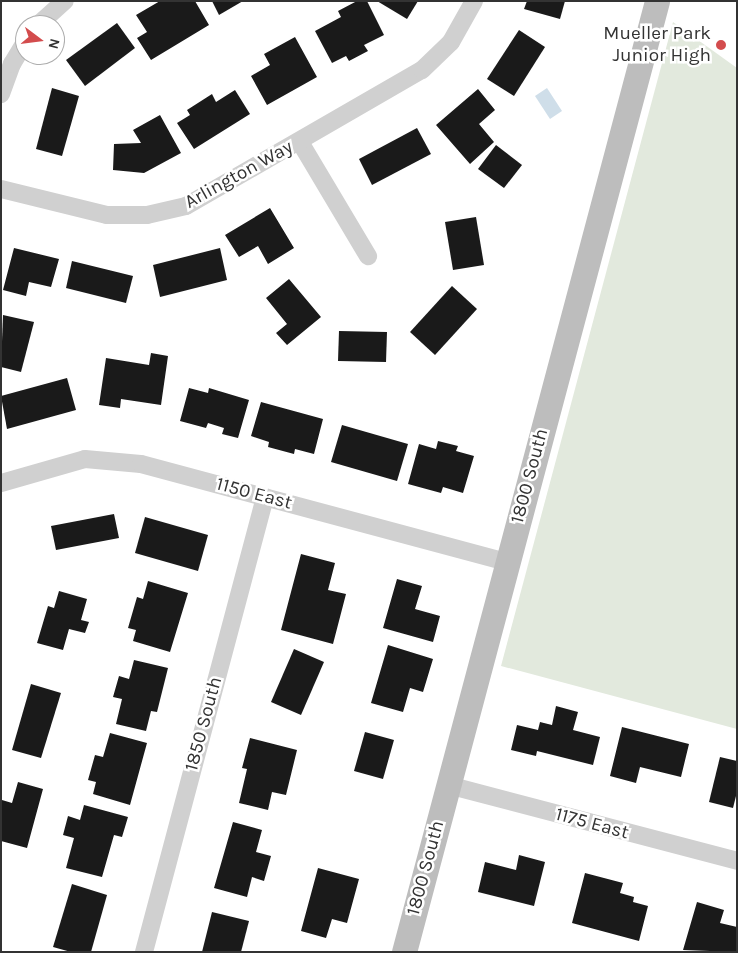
<!DOCTYPE html>
<html>
<head>
<meta charset="utf-8">
<style>
	body { margin:0 }
	#map { position:relative; width:738px; height:953px; overflow:hidden; background:#fff; font-family:Karla,sans-serif }
	div>[style] { position:absolute }
	[style*='--x'] { left:calc(var(--x)*1px); top:calc(var(--y)*1px); width:calc(var(--w)*1px); rotate:calc(var(--a)*1deg) }
	.green>* { inset:0; background:#e2e9dd }
	.water>* { inset:0; background:#cfdee9 }
	.building>* { inset:0; background:#1a1a1a }
	.minor>* { height:18px; margin:-9px; padding:0 9px; transform-origin:9px; border-radius:9px; background:#d0d0d0 }
	.secondary>* { height:25px; margin:-12.5px; padding:0 12.5px; transform-origin:12.5px; border-radius:12.5px; background:#bdbdbd }
	.dots>* { width:14px; height:14px; translate:-50% -50%; box-sizing:border-box; border:2px solid #fff; border-radius:50% }
	span { translate:-50% -50%; white-space:nowrap; text-align:center; line-height:1.15; -webkit-text-stroke:5px #fff; paint-order:stroke }
	.poi-label { font-size:19px; color:#333 }
	.right { translate:-100% -50%; text-align:right }
	.street-label { font-size:19px; color:#333 }
	.frame { position:absolute; inset:0; border:2px solid #333; pointer-events:none }
	.north { position:absolute; left:15px; top:15px; width:50px; height:50px; box-sizing:border-box; background:#fff; border:1px solid #adadad; border-radius:50%; rotate:105deg; font-size:14px; font-weight:700; line-height:20px; text-align:center; color:#333 }
	.north::after { content:''; display:block; margin:auto; width:18px; height:22px; background:#d34c4d; clip-path:polygon(50% 0,100% 100%,50% 72%,0 100%) }
</style>
</head>
<body>
<div id="map">
	<div class="green">
		<i style="clip-path:polygon(673px 22px,737px 68px,737px 729px,501px 666px)"></i>
	</div>
	<div class="water">
		<i style="clip-path:polygon(547px 88px,562px 111px,550px 119px,535px 96px)"></i>
	</div>
	<div class="building">
		<i style="clip-path:polygon(160px 1px,195px 1px,209px 25px,151px 60px,137px 38px,147px 32px,136px 15px)"></i>
		<i style="clip-path:polygon(212px 1px,243px 1px,219px 15px)"></i>
		<i style="clip-path:polygon(357px 1px,367px 1px,384px 35px,364px 45px,368px 51px,349px 61px,346px 56px,332px 63px,315px 31px,341px 17px,338px 11px)"></i>
		<i style="clip-path:polygon(377px 1px,418px 1px,407px 19px)"></i>
		<i style="clip-path:polygon(527px 1px,565px 1px,560px 19px,524px 9px)"></i>
		<i style="clip-path:polygon(117px 23px,135px 48px,85px 86px,66px 60px)"></i>
		<i style="clip-path:polygon(519px 30px,545px 47px,514px 96px,487px 79px)"></i>
		<i style="clip-path:polygon(295px 37px,317px 77px,267px 105px,251px 76px,270px 65px,264px 54px)"></i>
		<i style="clip-path:polygon(52px 88px,79px 96px,62px 156px,36px 149px)"></i>
		<i style="clip-path:polygon(478px 89px,495px 110px,479px 124px,494px 142px,470px 164px,436px 125px)"></i>
		<i style="clip-path:polygon(235px 90px,250px 114px,194px 149px,177px 123px,190px 115px,187px 110px,212px 94px,216px 102px)"></i>
		<i style="clip-path:polygon(160px 115px,181px 153px,144px 173px,113px 170px,114px 144px,141px 143px,133px 130px)"></i>
		<i style="clip-path:polygon(417px 128px,431px 154px,372px 185px,359px 159px)"></i>
		<i style="clip-path:polygon(496px 145px,522px 165px,504px 188px,478px 169px)"></i>
		<i style="clip-path:polygon(270px 208px,294px 248px,268px 264px,258px 246px,239px 257px,225px 235px)"></i>
		<i style="clip-path:polygon(476px 217px,484px 265px,453px 270px,445px 222px)"></i>
		<i style="clip-path:polygon(14px 248px,59px 259px,51px 287px,29px 282px,26px 296px,3px 290px)"></i>
		<i style="clip-path:polygon(220px 248px,227px 280px,160px 297px,153px 265px)"></i>
		<i style="clip-path:polygon(72px 261px,133px 276px,126px 303px,66px 288px)"></i>
		<i style="clip-path:polygon(289px 279px,321px 317px,287px 345px,276px 333px,287px 324px,266px 298px)"></i>
		<i style="clip-path:polygon(452px 286px,477px 309px,435px 355px,410px 332px)"></i>
		<i style="clip-path:polygon(3px 315px,34px 322px,21px 372px,1px 367px)"></i>
		<i style="clip-path:polygon(339px 331px,387px 332px,386px 362px,338px 361px)"></i>
		<i style="clip-path:polygon(151px 353px,168px 356px,161px 405px,121px 399px,120px 408px,99px 405px,106px 358px,149px 365px)"></i>
		<i style="clip-path:polygon(67px 378px,76px 410px,7px 429px,1px 396px)"></i>
		<i style="clip-path:polygon(189px 388px,208px 393px,209px 388px,249px 400px,238px 438px,222px 434px,224px 428px,208px 423px,206px 428px,180px 421px)"></i>
		<i style="clip-path:polygon(261px 402px,323px 419px,314px 454px,295px 449px,294px 454px,268px 447px,269px 442px,251px 436px)"></i>
		<i style="clip-path:polygon(342px 425px,408px 444px,397px 481px,331px 462px)"></i>
		<i style="clip-path:polygon(438px 441px,458px 446px,456px 451px,474px 456px,463px 493px,443px 487px,441px 493px,408px 484px,419px 444px,436px 449px)"></i>
		<i style="clip-path:polygon(114px 514px,119px 538px,56px 550px,51px 526px)"></i>
		<i style="clip-path:polygon(145px 517px,208px 535px,198px 571px,135px 553px)"></i>
		<i style="clip-path:polygon(301px 554px,335px 563px,328px 590px,346px 594px,333px 644px,281px 630px)"></i>
		<i style="clip-path:polygon(397px 579px,422px 586px,415px 609px,440px 616px,433px 642px,383px 628px)"></i>
		<i style="clip-path:polygon(148px 581px,188px 593px,170px 652px,133px 641px,136px 630px,128px 628px,137px 597px,143px 599px)"></i>
		<i style="clip-path:polygon(59px 591px,87px 599px,81px 620px,89px 622px,85px 633px,69px 629px,63px 650px,37px 643px,48px 606px,54px 608px)"></i>
		<i style="clip-path:polygon(388px 645px,433px 659px,423px 692px,410px 688px,403px 712px,371px 703px)"></i>
		<i style="clip-path:polygon(294px 649px,324px 662px,301px 715px,271px 702px)"></i>
		<i style="clip-path:polygon(134px 660px,168px 668px,157px 712px,151px 711px,146px 731px,116px 724px,122px 699px,113px 697px,119px 676px,129px 679px)"></i>
		<i style="clip-path:polygon(31px 684px,61px 693px,41px 758px,12px 750px)"></i>
		<i style="clip-path:polygon(556px 706px,578px 712px,573px 730px,600px 737px,593px 765px,537px 751px,536px 756px,511px 750px,517px 725px,538px 730px,540px 722px,552px 725px)"></i>
		<i style="clip-path:polygon(622px 727px,689px 744px,681px 777px,640px 767px,636px 783px,610px 776px)"></i>
		<i style="clip-path:polygon(365px 732px,394px 740px,383px 779px,354px 771px)"></i>
		<i style="clip-path:polygon(110px 733px,147px 743px,130px 805px,93px 794px,96px 782px,88px 780px,95px 755px,103px 757px)"></i>
		<i style="clip-path:polygon(250px 738px,297px 750px,286px 795px,272px 792px,268px 810px,239px 803px,247px 769px,242px 768px)"></i>
		<i style="clip-path:polygon(720px 757px,737px 761px,737px 792px,733px 808px,709px 802px)"></i>
		<i style="clip-path:polygon(18px 782px,43px 789px,27px 848px,1px 841px,1px 802px,2px 800px,12px 803px)"></i>
		<i style="clip-path:polygon(84px 805px,128px 817px,122px 837px,114px 835px,102px 877px,66px 868px,74px 838px,63px 835px,68px 816px,80px 820px)"></i>
		<i style="clip-path:polygon(233px 822px,262px 830px,256px 852px,271px 856px,264px 881px,252px 877px,247px 897px,214px 888px)"></i>
		<i style="clip-path:polygon(519px 855px,545px 862px,534px 906px,478px 892px,485px 862px,516px 870px)"></i>
		<i style="clip-path:polygon(318px 868px,359px 879px,347px 923px,332px 919px,326px 938px,301px 931px)"></i>
		<i style="clip-path:polygon(585px 873px,623px 883px,620px 893px,634px 897px,633px 902px,648px 906px,639px 941px,572px 923px)"></i>
		<i style="clip-path:polygon(72px 884px,107px 895px,91px 952px,71px 952px,53px 947px)"></i>
		<i style="clip-path:polygon(697px 902px,724px 910px,720px 923px,737px 927px,737px 952px,683px 950px)"></i>
		<i style="clip-path:polygon(212px 912px,249px 921px,241px 952px,202px 952px)"></i>
	</div>
	<div class="minor">
		<i style="--x:38;--y:25;--w:36;--a:-42"></i>
		<i style="--x:1;--y:94;--w:32;--a:-70"></i>
		<i style="--x:12;--y:64;--w:26;--a:-59"></i>
		<i style="--x:300;--y:142;--w:133;--a:59.2"></i>
		<i style="--x:1;--y:189;--w:109;--a:13.8"></i>
		<i style="--x:107;--y:215;--w:40;--a:0"></i>
		<i style="--x:147;--y:215;--w:40;--a:-13"></i>
		<i style="--x:186;--y:206;--w:272;--a:-30"></i>
		<i style="--x:422;--y:70;--w:40;--a:-44"></i>
		<i style="--x:451;--y:42;--w:47;--a:-60.7"></i>
		<i style="--x:1;--y:483;--w:87;--a:-15.9"></i>
		<i style="--x:85;--y:459;--w:56;--a:5.1"></i>
		<i style="--x:141;--y:464;--w:378;--a:15"></i>
		<i style="--x:448;--y:785;--w:299;--a:14.7"></i>
		<i style="--x:144;--y:952;--w:471;--a:-75.1"></i>
	</div>
	<div class="secondary">
		<i style="--x:404;--y:952;--w:984;--a:-75.1"></i>
	</div>
	<div class="dots">
		<i style="left:721px;top:45px;background:#d34c4d"></i>
	</div>
	<div class="poi-label">
		<span class="right" style="left:711px;top:45px">Mueller Park<br>Junior High</span>
	</div>
	<div class="street-label">
		<span style="left:239px;top:175px;rotate:-29deg">Arlington Way</span>
		<span style="left:530px;top:476px;rotate:-75deg">1800 South</span>
		<span style="left:254px;top:494px;rotate:15deg">1150 East</span>
		<span style="left:204px;top:724px;rotate:-75deg">1850 South</span>
		<span style="left:592px;top:824px;rotate:15deg">1175 East</span>
		<span style="left:426px;top:868px;rotate:-75deg">1800 South</span>
	</div>
	<div class="frame"></div>
	<div class="north">N</div>
</div>
</body>
</html>
